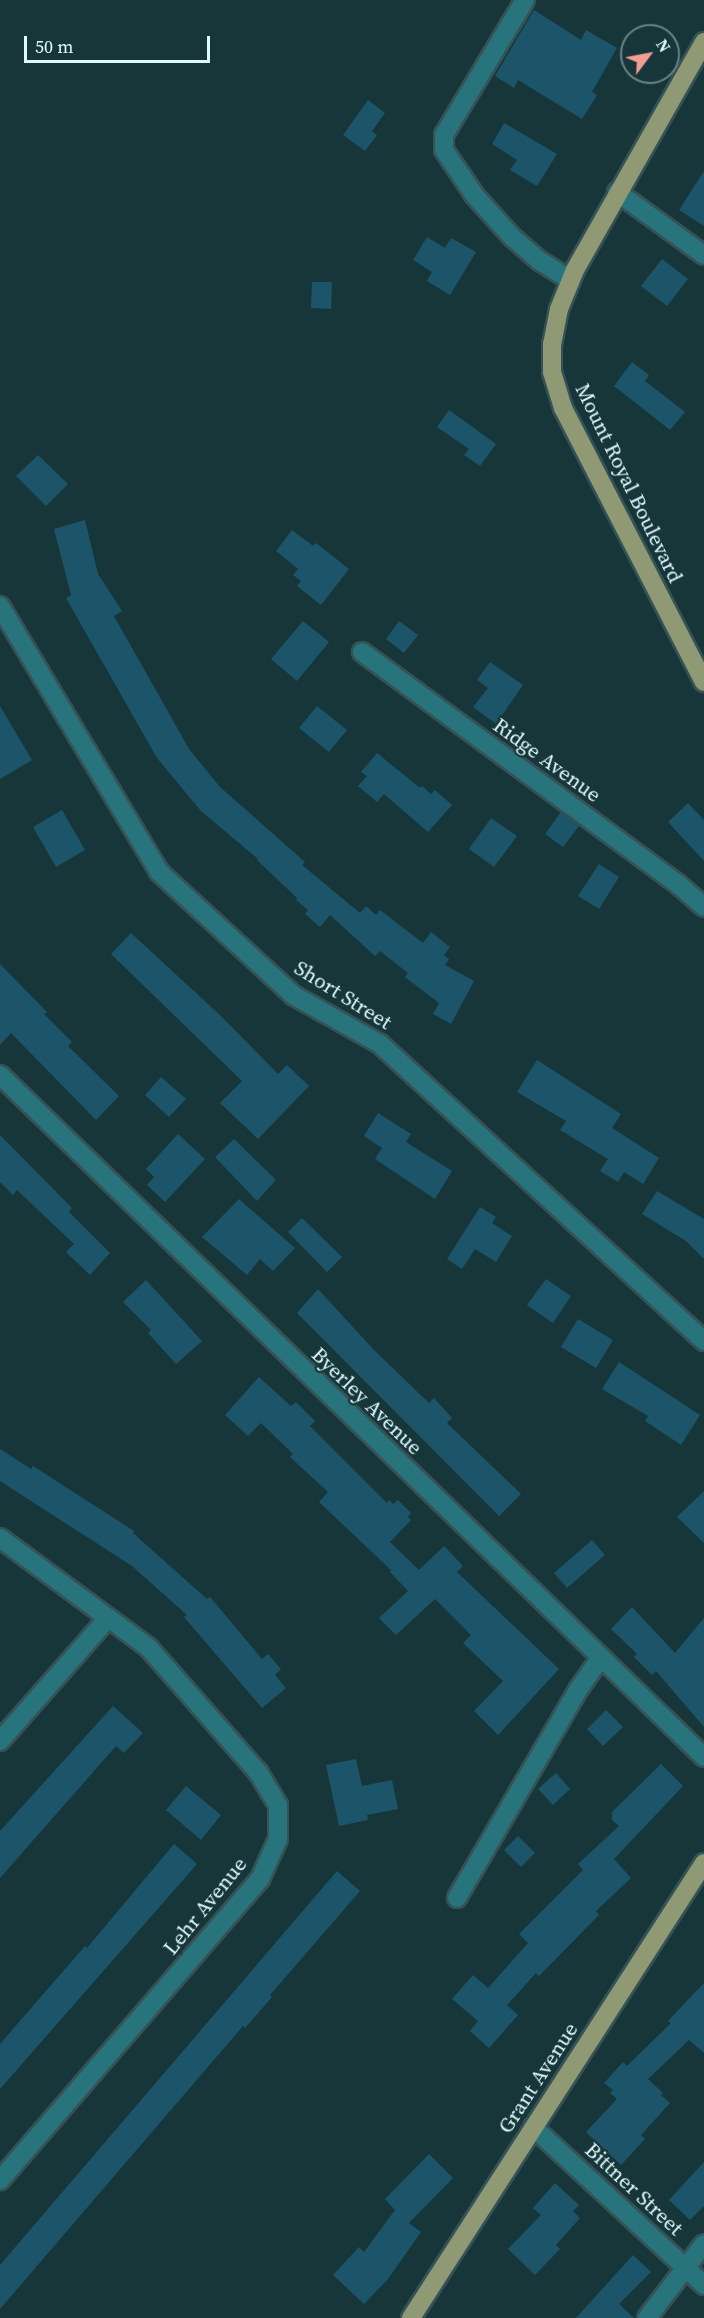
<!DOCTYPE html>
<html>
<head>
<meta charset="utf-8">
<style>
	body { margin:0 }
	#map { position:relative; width:704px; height:2318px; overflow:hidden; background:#173639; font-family:"Source Serif 4",serif }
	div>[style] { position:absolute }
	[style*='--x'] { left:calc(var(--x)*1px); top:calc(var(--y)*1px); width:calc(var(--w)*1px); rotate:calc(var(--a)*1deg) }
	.building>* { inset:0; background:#1c5569 }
	.roads { filter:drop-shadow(2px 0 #365256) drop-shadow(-2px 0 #365256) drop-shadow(0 2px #365256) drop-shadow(0 -2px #365256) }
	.minor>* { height:18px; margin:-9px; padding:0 9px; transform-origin:9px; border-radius:9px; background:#28747c }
	.major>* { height:18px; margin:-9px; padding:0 9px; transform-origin:9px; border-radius:9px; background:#8f9a75 }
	span { translate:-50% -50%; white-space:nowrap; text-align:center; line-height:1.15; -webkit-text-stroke:4.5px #173639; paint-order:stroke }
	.street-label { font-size:21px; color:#dff9fc }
	.north { position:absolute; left:620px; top:24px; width:60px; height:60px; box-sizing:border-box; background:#173639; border:2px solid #678487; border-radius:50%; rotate:58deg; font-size:16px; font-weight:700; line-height:24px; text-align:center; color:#dff9fc }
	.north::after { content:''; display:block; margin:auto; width:21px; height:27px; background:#f59c94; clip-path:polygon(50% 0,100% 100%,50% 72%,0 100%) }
	.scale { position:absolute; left:24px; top:36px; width:186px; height:27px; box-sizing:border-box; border:3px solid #dff9fc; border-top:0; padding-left:8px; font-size:18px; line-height:21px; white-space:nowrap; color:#dff9fc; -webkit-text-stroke:4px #173639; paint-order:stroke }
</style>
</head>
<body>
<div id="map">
	<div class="building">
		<i style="clip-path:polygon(534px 10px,581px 40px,586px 30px,617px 48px,592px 92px,597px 95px,582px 119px,518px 80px,514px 88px,495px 76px)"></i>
		<i style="clip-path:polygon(368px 100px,385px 113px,372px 131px,377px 135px,365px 151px,343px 135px)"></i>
		<i style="clip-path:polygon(504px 123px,557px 154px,537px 186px,510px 170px,517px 160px,492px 144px)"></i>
		<i style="clip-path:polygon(704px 171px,704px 226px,679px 210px)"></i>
		<i style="clip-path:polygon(427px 237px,445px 248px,451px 238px,476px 252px,450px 295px,427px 281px,432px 272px,413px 260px)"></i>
		<i style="clip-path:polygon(662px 259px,688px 279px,667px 306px,641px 286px)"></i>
		<i style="clip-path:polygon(312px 282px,332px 282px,331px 309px,311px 308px)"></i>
		<i style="clip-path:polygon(632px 362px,649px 375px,645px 381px,685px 412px,670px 430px,614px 386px)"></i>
		<i style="clip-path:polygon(449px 410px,496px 444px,480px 466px,464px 455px,469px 449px,437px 427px)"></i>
		<i style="clip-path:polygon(38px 455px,68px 484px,46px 506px,16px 476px)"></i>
		<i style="clip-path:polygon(85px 520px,98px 574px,122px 611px,114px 616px,189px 749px,220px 787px,305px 862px,302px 865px,360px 913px,366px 906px,376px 915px,380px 910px,423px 943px,431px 932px,450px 947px,444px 955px,449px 959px,445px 965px,474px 981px,451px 1024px,433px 1014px,439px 1003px,405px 977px,408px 973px,380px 951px,375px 956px,330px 915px,320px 927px,305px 914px,308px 910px,296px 900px,297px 898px,257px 860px,258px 859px,201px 811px,157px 758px,66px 598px,71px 595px,54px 529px)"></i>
		<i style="clip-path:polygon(292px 530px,313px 546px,316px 543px,349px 569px,321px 605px,297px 586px,301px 581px,293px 575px,298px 569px,276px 551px)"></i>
		<i style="clip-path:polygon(303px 621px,329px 642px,297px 681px,271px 659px)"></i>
		<i style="clip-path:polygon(399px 621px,418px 635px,404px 653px,386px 639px)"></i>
		<i style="clip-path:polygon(490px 662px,523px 685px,496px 724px,473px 707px,488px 688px,477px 680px)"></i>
		<i style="clip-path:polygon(0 706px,32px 760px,0 779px)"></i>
		<i style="clip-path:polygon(317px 706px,347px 730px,329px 752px,299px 728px)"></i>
		<i style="clip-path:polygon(377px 753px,420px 788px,422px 786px,431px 794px,435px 790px,452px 805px,428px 832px,384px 794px,377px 802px,358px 786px,367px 776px,361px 772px)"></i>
		<i style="clip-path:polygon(688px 803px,704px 820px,704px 861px,668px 822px)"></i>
		<i style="clip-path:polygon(62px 810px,85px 850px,56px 867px,33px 827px)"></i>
		<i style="clip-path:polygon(561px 812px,579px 826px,563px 847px,545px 834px)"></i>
		<i style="clip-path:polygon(491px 818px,517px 836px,494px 867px,469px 849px)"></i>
		<i style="clip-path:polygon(599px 864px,619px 877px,599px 909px,578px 896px)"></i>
		<i style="clip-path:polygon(131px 933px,221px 1016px,278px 1074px,287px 1065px,309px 1086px,258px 1139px,220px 1103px,242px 1081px,111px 954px)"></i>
		<i style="clip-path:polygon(0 964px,47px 1012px,44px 1014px,72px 1042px,68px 1046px,119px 1096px,96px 1120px,11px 1033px,0 1045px)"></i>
		<i style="clip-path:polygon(537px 1060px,621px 1114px,612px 1128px,659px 1158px,643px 1184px,624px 1172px,618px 1182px,600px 1171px,608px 1159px,560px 1130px,566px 1121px,517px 1092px)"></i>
		<i style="clip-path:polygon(161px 1077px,186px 1099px,169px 1117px,145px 1095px)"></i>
		<i style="clip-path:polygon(378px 1113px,411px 1134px,406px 1142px,452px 1171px,435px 1199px,375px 1159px,382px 1148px,364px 1136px)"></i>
		<i style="clip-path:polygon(178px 1134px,205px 1159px,165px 1202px,147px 1185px,154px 1177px,146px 1169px)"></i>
		<i style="clip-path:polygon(0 1135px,72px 1208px,69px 1212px,110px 1253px,90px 1275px,66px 1252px,74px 1244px,17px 1190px,13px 1195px,0 1182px)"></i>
		<i style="clip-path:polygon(234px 1139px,276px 1180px,257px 1201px,215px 1157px)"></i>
		<i style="clip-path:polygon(657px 1191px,704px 1219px,704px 1259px,686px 1241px,642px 1214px)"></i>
		<i style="clip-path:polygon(239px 1199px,295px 1248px,273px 1271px,260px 1259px,247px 1275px,202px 1237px)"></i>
		<i style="clip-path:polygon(480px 1207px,496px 1217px,492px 1223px,512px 1236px,496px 1262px,475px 1249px,462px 1269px,447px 1259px)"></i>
		<i style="clip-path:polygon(302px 1218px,342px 1257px,327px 1272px,288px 1232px)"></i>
		<i style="clip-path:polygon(546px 1279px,571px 1296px,553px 1323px,527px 1305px)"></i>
		<i style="clip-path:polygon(146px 1280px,202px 1341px,176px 1364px,148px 1333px,151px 1330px,123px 1302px)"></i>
		<i style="clip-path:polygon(318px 1289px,374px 1350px,429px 1403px,434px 1398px,452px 1418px,447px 1423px,521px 1494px,499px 1516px,297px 1313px)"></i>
		<i style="clip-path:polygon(578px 1319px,613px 1340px,596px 1368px,561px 1347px)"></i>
		<i style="clip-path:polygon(619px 1362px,700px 1415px,681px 1445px,645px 1421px,648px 1416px,602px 1389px)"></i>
		<i style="clip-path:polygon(259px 1377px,291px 1406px,296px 1402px,315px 1421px,310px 1426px,387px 1503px,389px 1500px,393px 1504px,398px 1500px,411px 1513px,408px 1517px,411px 1520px,390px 1542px,419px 1570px,444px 1546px,463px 1566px,457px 1572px,559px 1669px,498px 1735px,474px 1711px,503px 1681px,463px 1643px,471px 1635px,435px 1599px,396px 1635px,379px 1618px,408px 1591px,390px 1572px,391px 1570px,319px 1502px,328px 1492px,290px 1457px,293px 1454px,261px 1423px,248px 1436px,225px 1415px)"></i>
		<i style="clip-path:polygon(0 1449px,31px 1469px,33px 1466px,134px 1531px,133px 1533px,207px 1599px,210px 1597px,262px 1659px,268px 1654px,281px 1669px,275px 1675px,286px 1688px,262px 1708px,184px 1617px,187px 1615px,132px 1566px,0 1481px)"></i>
		<i style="clip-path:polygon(704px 1491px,704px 1543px,677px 1517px)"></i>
		<i style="clip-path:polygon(592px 1540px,605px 1555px,567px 1588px,554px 1573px)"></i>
		<i style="clip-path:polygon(632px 1607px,675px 1653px,704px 1618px,704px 1727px,656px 1671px,652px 1675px,634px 1657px,637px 1654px,611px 1629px)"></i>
		<i style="clip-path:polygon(113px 1706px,143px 1733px,124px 1753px,116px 1746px,0 1878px,0 1831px)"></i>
		<i style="clip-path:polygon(606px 1710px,623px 1727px,603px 1746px,587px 1729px)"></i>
		<i style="clip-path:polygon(356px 1759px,362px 1786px,392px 1780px,398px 1809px,367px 1815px,368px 1820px,339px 1826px,326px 1765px)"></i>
		<i style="clip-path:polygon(661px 1764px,683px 1786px,614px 1859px,631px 1878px,596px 1911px,599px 1915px,539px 1976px,536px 1973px,507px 2005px,518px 2015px,489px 2048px,470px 2031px,478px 2021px,452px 1999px,473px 1975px,488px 1988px,528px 1943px,519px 1934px,583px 1870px,578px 1864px,619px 1826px,612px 1820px,612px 1812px)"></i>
		<i style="clip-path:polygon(556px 1773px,570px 1789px,553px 1805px,538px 1789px)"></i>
		<i style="clip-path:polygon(186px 1786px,221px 1815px,201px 1840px,166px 1810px)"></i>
		<i style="clip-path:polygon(518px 1836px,535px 1853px,521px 1867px,504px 1850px)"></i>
		<i style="clip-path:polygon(174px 1844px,197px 1864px,0 2089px,0 2044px,85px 1946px,87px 1948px)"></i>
		<i style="clip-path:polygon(337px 1871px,360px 1891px,270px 1995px,272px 1997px,245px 2028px,243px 2026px,0 2309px,0 2265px)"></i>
		<i style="clip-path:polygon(704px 1983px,704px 2053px,689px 2040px,648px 2079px,663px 2093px,661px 2095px,670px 2103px,641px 2135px,645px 2139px,621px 2165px,586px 2132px,617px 2099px,610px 2093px,613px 2090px,604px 2083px,623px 2062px,627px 2066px,671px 2023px,668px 2021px)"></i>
		<i style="clip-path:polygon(429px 2154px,453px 2178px,409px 2223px,421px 2232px,388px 2279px,364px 2304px,333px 2275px,359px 2247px,364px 2252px,395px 2210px,385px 2199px)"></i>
		<i style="clip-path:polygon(704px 2162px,704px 2206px,690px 2220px,669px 2200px)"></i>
		<i style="clip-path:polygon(555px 2183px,579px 2205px,573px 2211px,580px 2218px,556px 2245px,560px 2249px,535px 2275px,508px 2249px,541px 2215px,533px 2208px)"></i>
		<i style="clip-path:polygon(633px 2255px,651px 2272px,619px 2304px,634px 2318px,576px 2318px)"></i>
	</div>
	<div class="roads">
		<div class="minor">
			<i style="--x:525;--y:0;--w:157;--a:121"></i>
			<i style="--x:444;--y:135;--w:15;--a:90"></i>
			<i style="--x:444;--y:150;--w:55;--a:56"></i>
			<i style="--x:475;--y:196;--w:55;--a:47.9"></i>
			<i style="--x:512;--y:237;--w:37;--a:41"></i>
			<i style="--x:540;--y:261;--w:36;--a:32"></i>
			<i style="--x:617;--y:192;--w:107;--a:35.9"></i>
			<i style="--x:0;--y:606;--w:310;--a:59.1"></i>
			<i style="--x:159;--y:872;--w:182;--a:42.5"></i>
			<i style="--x:293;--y:995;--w:100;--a:29.4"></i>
			<i style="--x:380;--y:1044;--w:440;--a:42.5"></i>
			<i style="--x:362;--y:652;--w:393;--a:36.3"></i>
			<i style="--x:679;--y:885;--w:33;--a:41"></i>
			<i style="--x:0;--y:1075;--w:980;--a:44.09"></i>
			<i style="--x:0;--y:1538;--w:184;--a:36.4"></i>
			<i style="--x:148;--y:1647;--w:167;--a:48.7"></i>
			<i style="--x:258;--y:1772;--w:39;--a:59"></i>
			<i style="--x:278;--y:1805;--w:34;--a:90"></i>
			<i style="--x:278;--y:1839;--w:44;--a:114.2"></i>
			<i style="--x:260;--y:1879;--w:398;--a:130.8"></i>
			<i style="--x:0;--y:1741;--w:162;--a:-48.7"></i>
			<i style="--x:457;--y:1898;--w:241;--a:-59.8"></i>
			<i style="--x:578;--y:1690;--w:39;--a:-55"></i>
			<i style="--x:533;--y:2127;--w:233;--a:42.7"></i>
			<i style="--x:647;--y:2318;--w:93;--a:-52.4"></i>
		</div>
		<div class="major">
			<i style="--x:704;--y:42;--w:262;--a:119.5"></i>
			<i style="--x:575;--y:270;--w:42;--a:112.3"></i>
			<i style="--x:559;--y:309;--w:36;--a:101"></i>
			<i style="--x:552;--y:344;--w:28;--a:90"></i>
			<i style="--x:552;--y:372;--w:38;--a:73"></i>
			<i style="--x:563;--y:408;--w:308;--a:62.8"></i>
			<i style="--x:411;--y:2318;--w:541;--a:-57.22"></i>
		</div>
	</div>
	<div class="street-label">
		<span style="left:629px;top:483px;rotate:64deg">Mount Royal Boulevard</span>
		<span style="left:547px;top:760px;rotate:36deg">Ridge Avenue</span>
		<span style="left:343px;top:995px;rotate:32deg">Short Street</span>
		<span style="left:367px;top:1401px;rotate:44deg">Byerley Avenue</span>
		<span style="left:205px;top:1906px;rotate:-51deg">Lehr Avenue</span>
		<span style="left:538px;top:2078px;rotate:-57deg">Grant Avenue</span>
		<span style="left:634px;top:2189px;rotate:43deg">Bittner Street</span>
	</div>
	<div class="north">N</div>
	<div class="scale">50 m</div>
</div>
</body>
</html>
